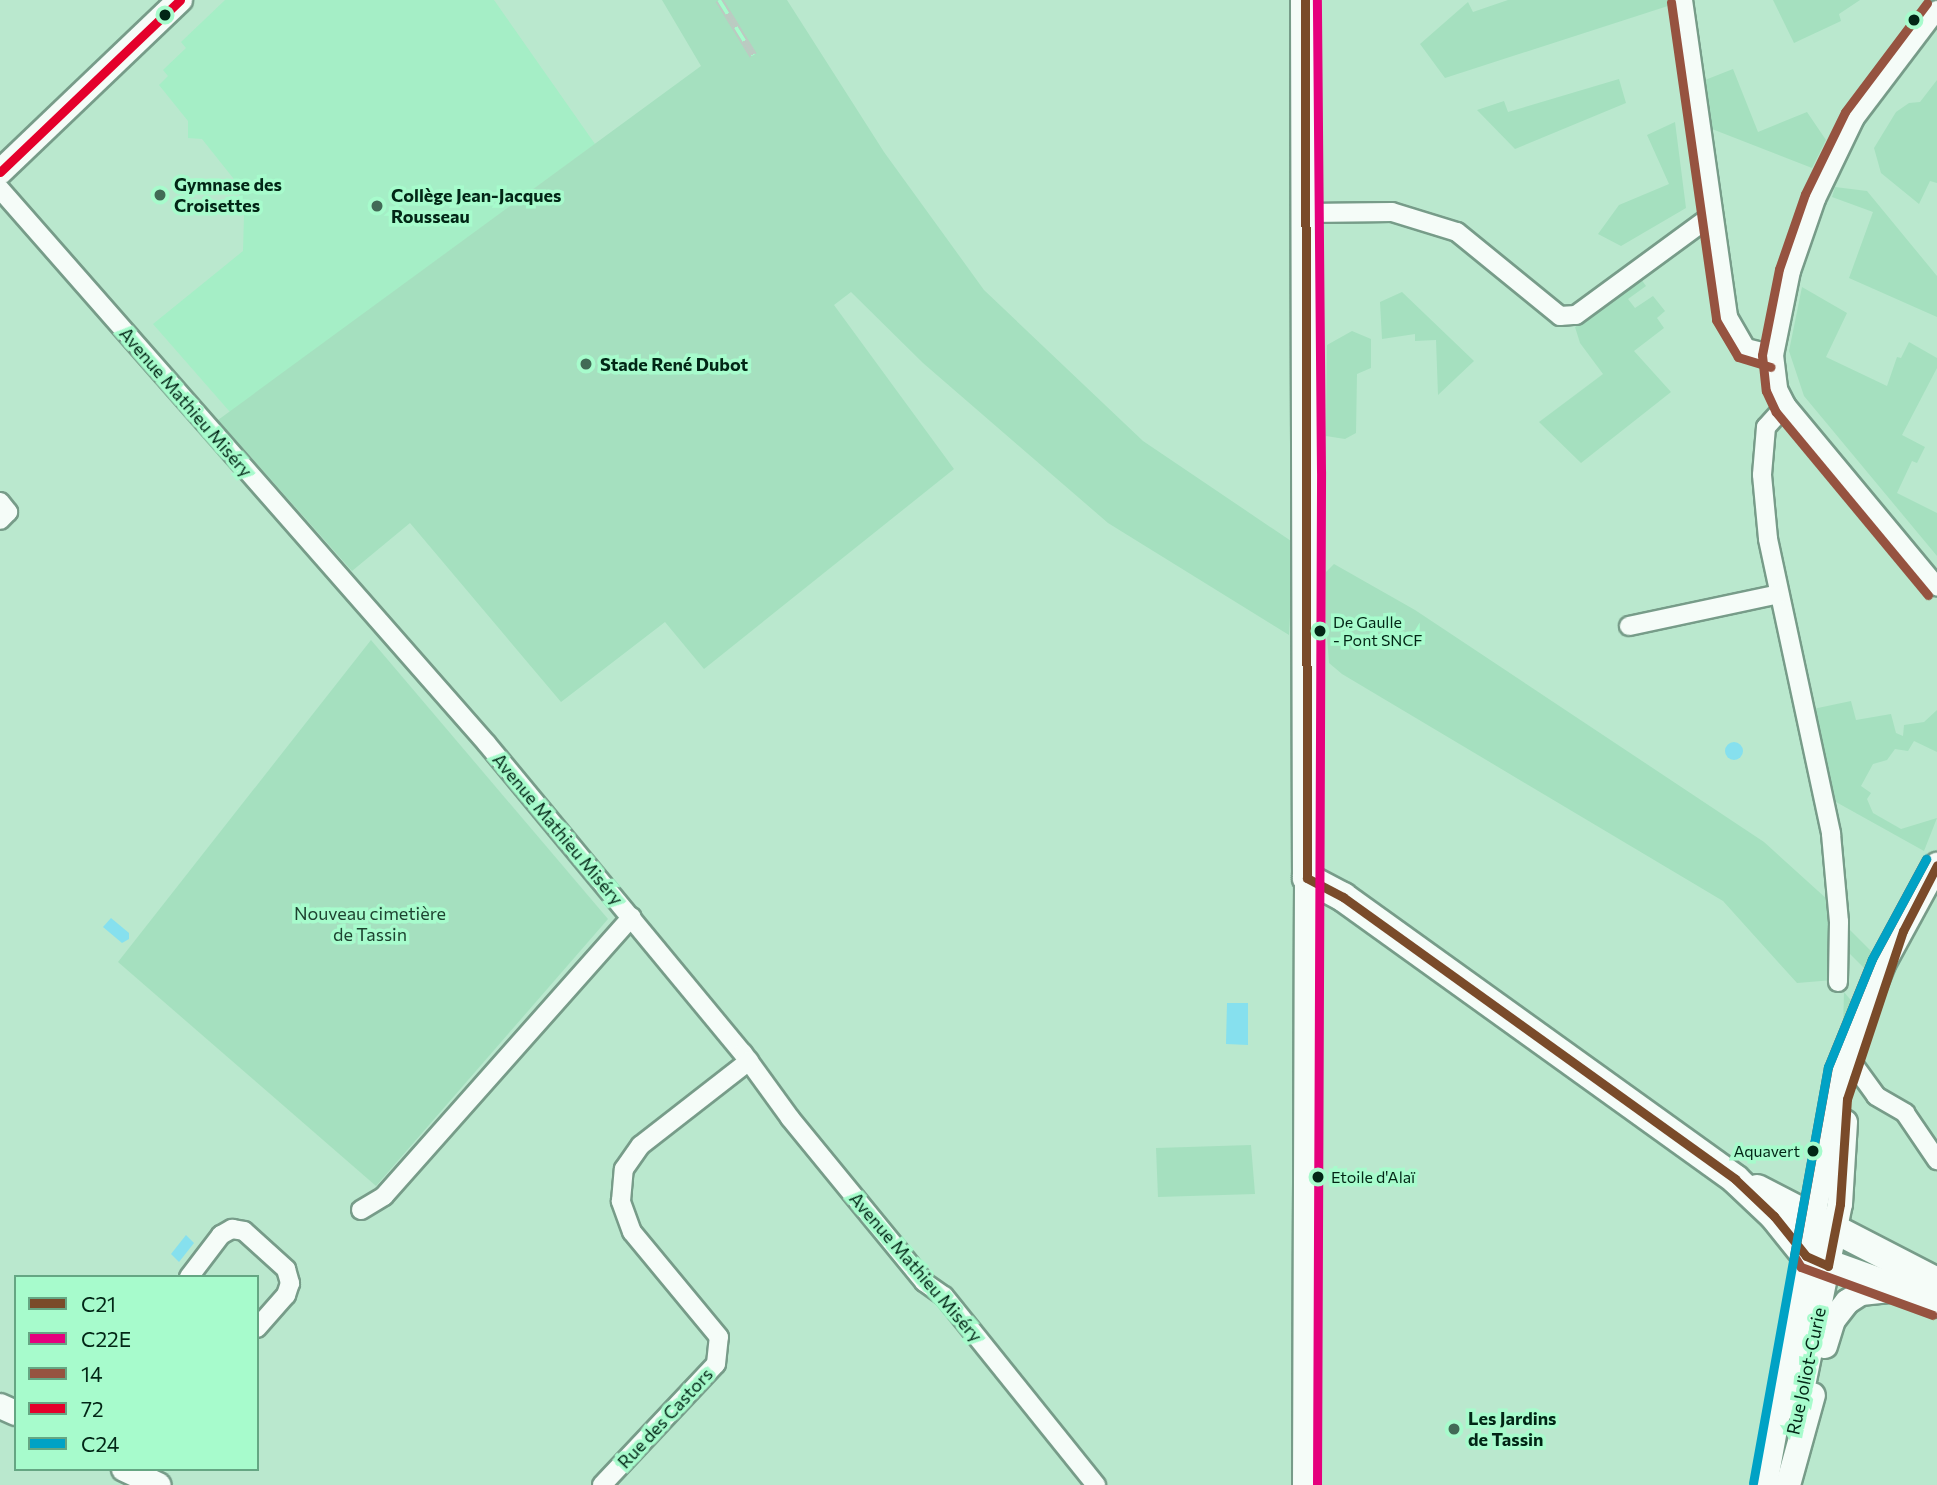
<!DOCTYPE html>
<html>
<head>
<meta charset="utf-8">
<style>
	body { margin:0 }
	#map { position:relative; width:1937px; height:1485px; overflow:hidden; background:#bae8ce; font-family:Commissioner,sans-serif }
	div>[style] { position:absolute }
	[style*='--x'] { left:calc(var(--x)*1px); top:calc(var(--y)*1px); width:calc(var(--w)*1px); rotate:calc(var(--a)*1deg) }
	.built>* { inset:0; background:#a5eec6 }
	.green>* { inset:0; background:#a5e0bf }
	.water>* { inset:0; background:#86e0ee }
	.round { border-radius:50% }
	.roads { filter:drop-shadow(2px 0 #779c89) drop-shadow(-2px 0 #779c89) drop-shadow(0 2px #779c89) drop-shadow(0 -2px #779c89) }
	.street>* { height:18px; margin:-9px; padding:0 9px; transform-origin:9px; border-radius:9px; background:#f5fcf8 }
	.secondary>* { height:24px; margin:-12px; padding:0 12px; transform-origin:12px; border-radius:12px; background:#f5fcf8 }
	.primary>* { height:28px; margin:-14px; padding:0 14px; transform-origin:14px; border-radius:14px; background:#f5fcf8 }
	.rail>* { height:8px; margin-top:-4px; transform-origin:0; background:repeating-linear-gradient(90deg,#a7fbcc 0 16px,#bccac2 0 32px); box-sizing:border-box; border-block:2px solid #bccac2 }
	.bus-1>* { height:9px; margin:-4.5px; padding:0 4.5px; transform-origin:4.5px; border-radius:4.5px; background:#7a4b2a }
	.bus-2>* { height:9px; margin:-4.5px; padding:0 4.5px; transform-origin:4.5px; border-radius:4.5px; background:#e5007d }
	.bus-3>* { height:9px; margin:-4.5px; padding:0 4.5px; transform-origin:4.5px; border-radius:4.5px; background:#965340 }
	.bus-4>* { height:9px; margin:-4.5px; padding:0 4.5px; transform-origin:4.5px; border-radius:4.5px; background:#e4002b }
	.bus-5>* { height:9px; margin:-4.5px; padding:0 4.5px; transform-origin:4.5px; border-radius:4.5px; background:#00a2c5 }
	.dots>* { width:19px; height:19px; translate:-50% -50%; box-sizing:border-box; border:4px solid #a7fbcc; border-radius:50% }
	span { translate:-50% -50%; white-space:nowrap; text-align:center; line-height:1.15; -webkit-text-stroke:7px #a7fbcc; paint-order:stroke }
	.bus-label { font-size:16px; color:#022616 }
	.left { translate:0 -50%; text-align:left }
	.right { translate:-100% -50%; text-align:right }
	.poi-label { font-size:18px; color:#022616; font-weight:700 }
	.street-label { font-size:18px; color:#022616 }
	.park-label { font-size:18px; color:#1e4330 }
	.legend { position:absolute; left:14px; top:1275px; width:245px; height:196px; box-sizing:border-box; background:#a7fbcc; border:2px solid #65a683; margin:0; padding:9px 12px; list-style:none; font-size:21px; color:#022616 }
	.legend li { display:flex; align-items:center; gap:14px; height:35px }
	.legend b { width:35px; border:2px solid #65a683 }
</style>
</head>
<body>
<div id="map">
	<div class="built">
		<i style="clip-path:polygon(225px 0,494px 0,595px 144px,230px 412px,153px 324px,243px 251px,244px 215px,237px 183px,202px 139px,188px 138px,188px 121px,159px 85px,168px 76px,163px 70px,186px 48px,181px 42px)"></i>
	</div>
	<div class="green">
		<i style="clip-path:polygon(662px 0,787px 0,884px 152px,984px 290px,1143px 441px,1294px 543px,1289px 635px,1108px 523px,923px 363px,851px 292px,834px 305px,954px 469px,704px 669px,665px 622px,561px 702px,410px 523px,352px 571px,218px 420px,701px 66px)"></i>
		<i style="clip-path:polygon(1508px 0,1670px 0,1671px 5px,1445px 78px,1420px 44px,1468px 2px,1473px 12px)"></i>
		<i style="clip-path:polygon(1773px 0,1860px 0,1839px 14px,1841px 21px,1794px 43px)"></i>
		<i style="clip-path:polygon(1733px 69px,1758px 132px,1807px 112px,1826px 140px,1812px 168px,1712px 129px,1705px 80px)"></i>
		<i style="clip-path:polygon(1619px 79px,1626px 103px,1515px 149px,1477px 110px,1504px 101px,1508px 112px)"></i>
		<i style="clip-path:polygon(1937px 80px,1937px 183px,1930px 181px,1919px 204px,1881px 173px,1874px 148px,1896px 112px,1909px 103px,1920px 102px)"></i>
		<i style="clip-path:polygon(1675px 122px,1686px 208px,1621px 246px,1598px 234px,1619px 205px,1669px 184px,1647px 135px)"></i>
		<i style="clip-path:polygon(1835px 187px,1867px 191px,1937px 276px,1937px 317px,1849px 278px,1873px 212px,1832px 197px)"></i>
		<i style="clip-path:polygon(1641px 279px,1646px 286px,1628px 299px,1635px 308px,1653px 296px,1665px 311px,1657px 318px,1664px 328px,1634px 351px,1671px 392px,1581px 463px,1539px 422px,1603px 374px,1580px 343px,1575px 327px)"></i>
		<i style="clip-path:polygon(1802px 287px,1847px 313px,1826px 357px,1887px 386px,1897px 357px,1901px 358px,1909px 342px,1937px 358px,1937px 368px,1902px 435px,1925px 447px,1917px 463px,1912px 461px,1897px 493px,1937px 513px,1937px 556px,1804px 396px,1789px 351px)"></i>
		<i style="clip-path:polygon(1402px 292px,1474px 361px,1438px 395px,1436px 340px,1415px 341px,1415px 334px,1382px 339px,1380px 302px)"></i>
		<i style="clip-path:polygon(1352px 331px,1371px 339px,1371px 368px,1357px 374px,1356px 433px,1345px 439px,1326px 436px,1327px 345px)"></i>
		<i style="clip-path:polygon(1334px 564px,1415px 610px,1764px 842px,1828px 900px,1833px 980px,1797px 983px,1723px 901px,1342px 674px,1329px 663px,1326px 623px,1326px 572px)"></i>
		<i style="clip-path:polygon(371px 640px,608px 919px,376px 1186px,118px 962px)"></i>
		<i style="clip-path:polygon(1851px 701px,1856px 720px,1891px 714px,1896px 733px,1903px 736px,1904px 725px,1924px 722px,1937px 710px,1937px 752px,1914px 741px,1908px 751px,1895px 749px,1887px 760px,1873px 764px,1861px 786px,1871px 793px,1867px 799px,1873px 813px,1901px 829px,1937px 818px,1924px 851px,1836px 802px,1813px 709px)"></i>
		<i style="clip-path:polygon(1847px 927px,1876px 956px,1869px 973px,1847px 951px)"></i>
		<i style="clip-path:polygon(1844px 992px,1854px 1004px,1843px 1030px)"></i>
		<i style="clip-path:polygon(1251px 1145px,1255px 1194px,1158px 1197px,1156px 1148px)"></i>
	</div>
	<div class="water">
		<i class="round" style="left:1725px;top:742px;width:18px;height:18px"></i>
		<i style="clip-path:polygon(111px 918px,129px 933px,129px 939px,122px 943px,103px 927px)"></i>
		<i style="clip-path:polygon(1227px 1003px,1248px 1003px,1248px 1045px,1226px 1044px)"></i>
		<i style="clip-path:polygon(186px 1235px,194px 1243px,179px 1262px,171px 1254px)"></i>
	</div>
	<div class="roads">
		<div class="street">
			<i style="--x:1683;--y:0;--w:320;--a:81.9"></i>
			<i style="--x:1728;--y:317;--w:36;--a:60"></i>
			<i style="--x:1746;--y:348;--w:29;--a:14"></i>
			<i style="--x:1937;--y:10;--w:136;--a:127.2"></i>
			<i style="--x:1855;--y:118;--w:90;--a:115.7"></i>
			<i style="--x:1816;--y:199;--w:76;--a:109.1"></i>
			<i style="--x:1791;--y:271;--w:86;--a:101.4"></i>
			<i style="--x:1774;--y:355;--w:34;--a:83"></i>
			<i style="--x:1778;--y:389;--w:18;--a:63"></i>
			<i style="--x:1786;--y:405;--w:236;--a:50.3"></i>
			<i style="--x:0;--y:189;--w:738;--a:48.73"></i>
			<i style="--x:487;--y:744;--w:401;--a:50.4"></i>
			<i style="--x:743;--y:1053;--w:80;--a:54.1"></i>
			<i style="--x:790;--y:1118;--w:212;--a:50.7"></i>
			<i style="--x:924;--y:1282;--w:24;--a:35"></i>
			<i style="--x:944;--y:1296;--w:243;--a:51.2"></i>
			<i style="--x:1308;--y:213;--w:84;--a:-0.7"></i>
			<i style="--x:1392;--y:212;--w:68;--a:17.1"></i>
			<i style="--x:1457;--y:232;--w:133;--a:39.2"></i>
			<i style="--x:1560;--y:316;--w:16;--a:-4"></i>
			<i style="--x:1576;--y:315;--w:167;--a:-36.3"></i>
			<i style="--x:1786;--y:405;--w:30;--a:132"></i>
			<i style="--x:1766;--y:427;--w:48;--a:94.8"></i>
			<i style="--x:1762;--y:475;--w:64;--a:84.6"></i>
			<i style="--x:1768;--y:539;--w:302;--a:77.9"></i>
			<i style="--x:1831;--y:834;--w:88;--a:84.8"></i>
			<i style="--x:1839;--y:922;--w:60;--a:91"></i>
			<i style="--x:0;--y:502;--w:13;--a:51"></i>
			<i style="--x:8;--y:512;--w:11;--a:135"></i>
			<i style="--x:1629;--y:626;--w:153;--a:-12"></i>
			<i style="--x:1856;--y:1068;--w:34;--a:54"></i>
			<i style="--x:1876;--y:1096;--w:34;--a:30"></i>
			<i style="--x:1905;--y:1113;--w:57;--a:55.8"></i>
			<i style="--x:361;--y:1210;--w:27;--a:-31"></i>
			<i style="--x:384;--y:1196;--w:373;--a:-48.4"></i>
			<i style="--x:189;--y:1277;--w:53;--a:-52.7"></i>
			<i style="--x:221;--y:1235;--w:13;--a:-29"></i>
			<i style="--x:232;--y:1229;--w:12;--a:9"></i>
			<i style="--x:244;--y:1231;--w:57;--a:42.1"></i>
			<i style="--x:286;--y:1269;--w:15;--a:74"></i>
			<i style="--x:290;--y:1283;--w:13;--a:108"></i>
			<i style="--x:286;--y:1295;--w:44;--a:131.3"></i>
			<i style="--x:602;--y:1485;--w:166;--a:-46.7"></i>
			<i style="--x:716;--y:1364;--w:27;--a:-84"></i>
			<i style="--x:719;--y:1337;--w:136;--a:-129.6"></i>
			<i style="--x:632;--y:1232;--w:33;--a:-110"></i>
			<i style="--x:621;--y:1201;--w:32;--a:-85"></i>
			<i style="--x:624;--y:1169;--w:29;--a:-55"></i>
			<i style="--x:641;--y:1145;--w:137;--a:-37.9"></i>
		</div>
		<div class="secondary">
			<i style="--x:0;--y:172;--w:249;--a:-43.7"></i>
			<i style="--x:1825;--y:1346;--w:27;--a:-73"></i>
			<i style="--x:1833;--y:1320;--w:23;--a:-52"></i>
			<i style="--x:1847;--y:1302;--w:17;--a:-33"></i>
			<i style="--x:1861;--y:1293;--w:36;--a:-6"></i>
			<i style="--x:0;--y:1406;--w:17;--a:24"></i>
			<i style="--x:1798;--y:1410;--w:210;--a:-78.5"></i>
			<i style="--x:1840;--y:1204;--w:82;--a:-86.5"></i>
			<i style="--x:124;--y:1469;--w:38;--a:25"></i>
			<i style="--x:1305;--y:1485;--w:607;--a:-89.81"></i>
			<i style="--x:1765;--y:1485;--w:422;--a:-79.8"></i>
			<i style="--x:1840;--y:1070;--w:114;--a:-67.9"></i>
			<i style="--x:1883;--y:964;--w:113;--a:-61.4"></i>
			<i style="--x:1788;--y:1485;--w:93;--a:-74.5"></i>
		</div>
		<div class="primary">
			<i style="--x:1305;--y:0;--w:878;--a:89.87"></i>
			<i style="--x:1307;--y:878;--w:41;--a:27.8"></i>
			<i style="--x:1343;--y:897;--w:483;--a:35.7"></i>
			<i style="--x:1735;--y:1179;--w:54;--a:43.5"></i>
			<i style="--x:1774;--y:1216;--w:51;--a:51.3"></i>
			<i style="--x:1806;--y:1256;--w:139;--a:19.7"></i>
			<i style="--x:1757;--y:1189;--w:203;--a:27.3"></i>
		</div>
	</div>
	<div class="rail">
		<i style="--x:719;--y:0;--w:65;--a:58.3"></i>
	</div>
	<div class="bus-1">
		<i style="--x:1305;--y:0;--w:878;--a:89.87"></i>
		<i style="--x:1307;--y:878;--w:41;--a:27.8"></i>
		<i style="--x:1343;--y:897;--w:483;--a:35.7"></i>
		<i style="--x:1735;--y:1179;--w:54;--a:43.5"></i>
		<i style="--x:1774;--y:1216;--w:51;--a:51.3"></i>
		<i style="--x:1806;--y:1256;--w:24;--a:24"></i>
		<i style="--x:1828;--y:1266;--w:63;--a:-79"></i>
		<i style="--x:1840;--y:1204;--w:105;--a:-86.2"></i>
		<i style="--x:1847;--y:1099;--w:177;--a:-71.6"></i>
		<i style="--x:1903;--y:931;--w:74;--a:-62.7"></i>
	</div>
	<div class="bus-2">
		<i style="--x:1317;--y:1485;--w:1014;--a:-89.77"></i>
		<i style="--x:1321;--y:471;--w:471;--a:-90.5"></i>
	</div>
	<div class="bus-3">
		<i style="--x:1671;--y:2;--w:321;--a:81.9"></i>
		<i style="--x:1716;--y:320;--w:43;--a:59.3"></i>
		<i style="--x:1738;--y:357;--w:34;--a:17"></i>
		<i style="--x:1927;--y:3;--w:136;--a:127"></i>
		<i style="--x:1845;--y:112;--w:91;--a:116"></i>
		<i style="--x:1805;--y:194;--w:79;--a:109.1"></i>
		<i style="--x:1779;--y:269;--w:88;--a:101.2"></i>
		<i style="--x:1762;--y:355;--w:36;--a:84"></i>
		<i style="--x:1766;--y:391;--w:23;--a:65"></i>
		<i style="--x:1776;--y:412;--w:238;--a:50.3"></i>
		<i style="--x:1926;--y:859;--w:114;--a:118.4"></i>
		<i style="--x:1872;--y:959;--w:117;--a:112.2"></i>
		<i style="--x:1828;--y:1067;--w:192;--a:100.2"></i>
		<i style="--x:1794;--y:1256;--w:13;--a:58"></i>
		<i style="--x:1801;--y:1267;--w:140;--a:20"></i>
	</div>
	<div class="bus-4">
		<i style="--x:0;--y:172;--w:249;--a:-43.7"></i>
	</div>
	<div class="bus-5">
		<i style="--x:1753;--y:1483;--w:423;--a:-79.8"></i>
		<i style="--x:1828;--y:1067;--w:117;--a:-67.8"></i>
		<i style="--x:1872;--y:959;--w:114;--a:-61.6"></i>
	</div>
	<div class="dots">
		<i style="left:165px;top:15px;background:#022616"></i>
		<i style="left:1914px;top:20px;background:#022616"></i>
		<i style="left:160px;top:195px;background:#426a56"></i>
		<i style="left:377px;top:206px;background:#426a56"></i>
		<i style="left:586px;top:364px;background:#426a56"></i>
		<i style="left:1320px;top:631px;background:#022616"></i>
		<i style="left:1813px;top:1151px;background:#022616"></i>
		<i style="left:1318px;top:1177px;background:#022616"></i>
		<i style="left:1454px;top:1429px;background:#426a56"></i>
	</div>
	<div class="bus-label">
		<span class="left" style="left:1333px;top:631px">De Gaulle<br>- Pont SNCF</span>
		<span class="right" style="left:1800px;top:1151px">Aquavert</span>
		<span class="left" style="left:1331px;top:1177px">Etoile d'Alaï</span>
	</div>
	<div class="poi-label">
		<span class="left" style="left:174px;top:195px">Gymnase des<br>Croisettes</span>
		<span class="left" style="left:391px;top:206px">Collège Jean-Jacques<br>Rousseau</span>
		<span class="left" style="left:600px;top:364px">Stade René Dubot</span>
		<span class="left" style="left:1468px;top:1429px">Les Jardins<br>de Tassin</span>
	</div>
	<div class="street-label">
		<span style="left:186px;top:402px;rotate:49deg">Avenue Mathieu Miséry</span>
		<span style="left:558px;top:829px;rotate:50deg">Avenue Mathieu Miséry</span>
		<span style="left:916px;top:1267px;rotate:49deg">Avenue Mathieu Miséry</span>
		<span style="left:1806px;top:1371px;rotate:-78deg">Rue Joliot-Curie</span>
		<span style="left:665px;top:1418px;rotate:-47deg">Rue des Castors</span>
	</div>
	<div class="park-label">
		<span style="left:370px;top:924px">Nouveau cimetière<br>de Tassin</span>
	</div>
	<ul class="legend">
	<li><b style="height:9px;background:#7a4b2a"></b>C21</li>
	<li><b style="height:9px;background:#e5007d"></b>C22E</li>
	<li><b style="height:9px;background:#965340"></b>14</li>
	<li><b style="height:9px;background:#e4002b"></b>72</li>
	<li><b style="height:9px;background:#00a2c5"></b>C24</li>
	</ul>
</div>
</body>
</html>
